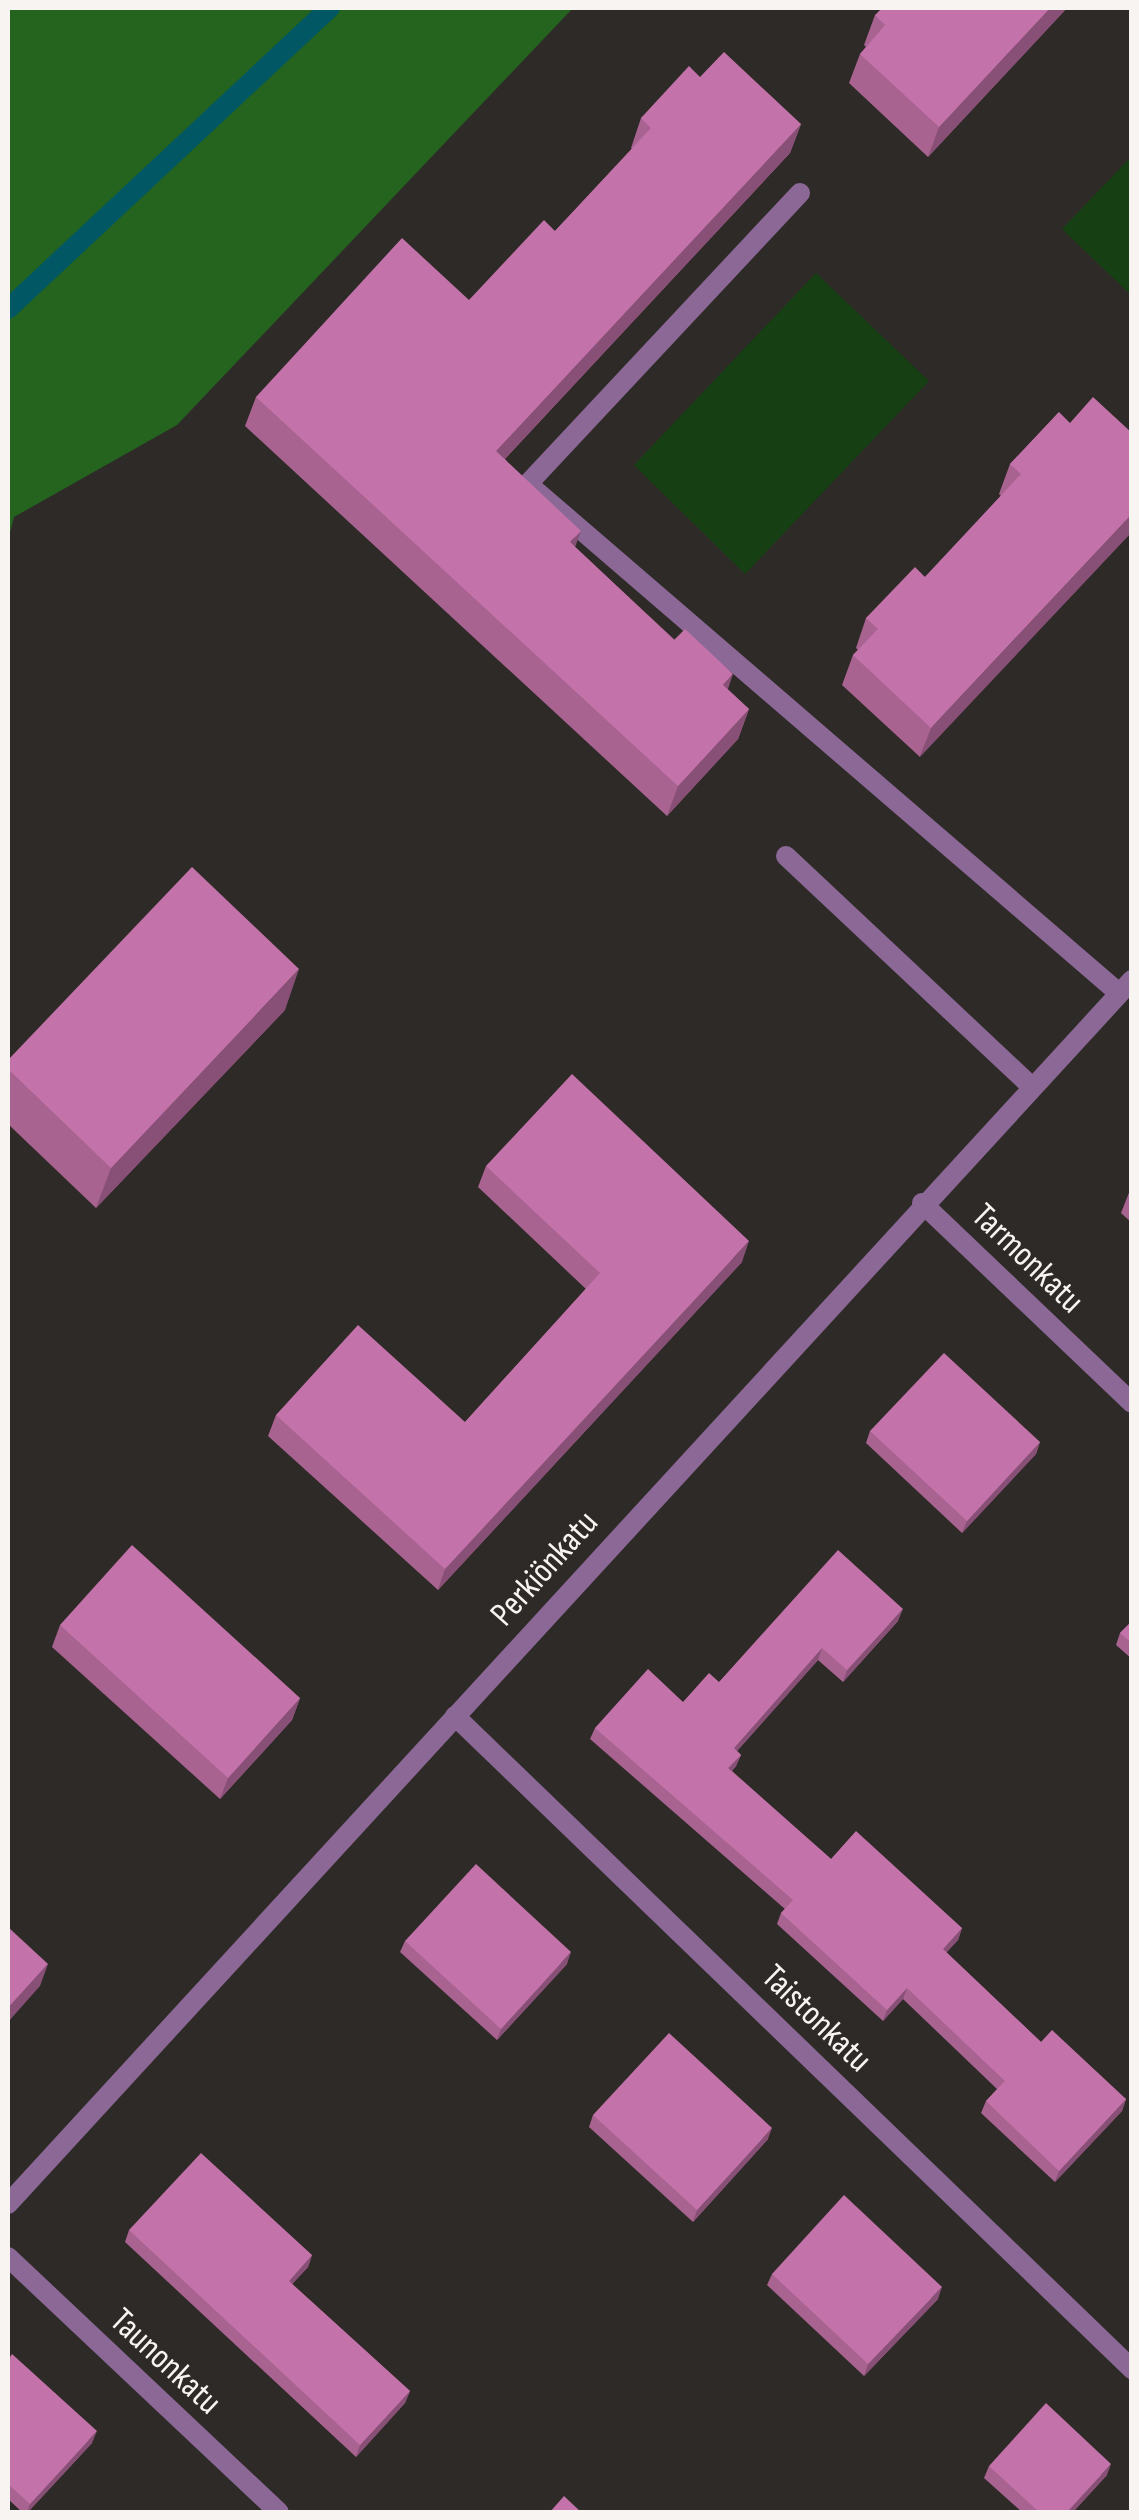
<!DOCTYPE html>
<html>
<head>
<meta charset="utf-8">
<style>
	body { margin:0 }
	#map { position:relative; width:1139px; height:2520px; overflow:hidden; background:#2e2a27; font-family:"Sofia Sans Condensed",sans-serif }
	div>[style] { position:absolute }
	[style*='--x'] { left:calc(var(--x)*1px); top:calc(var(--y)*1px); width:calc(var(--w)*1px); rotate:calc(var(--a)*1deg) }
	.green>* { inset:0; background:#164013 }
	.forest>* { inset:0; background:#24641f }
	.stream>* { height:20px; margin:-10px; padding:0 10px; transform-origin:10px; border-radius:10px; background:#025764 }
	.lane>* { height:20px; margin:-10px; padding:0 10px; transform-origin:10px; border-radius:10px; background:#8c6896 }
	.street>* { height:20px; margin:-10px; padding:0 10px; transform-origin:10px; border-radius:10px; background:#8c6896 }
	.wall>* { inset:0; background:#a86391 }
	.shaded-wall>* { inset:0; background:#885076 }
	.building>* { inset:0; background:#c373a9 }
	span { translate:-50% -50%; white-space:nowrap; text-align:center; line-height:1.15; -webkit-text-stroke:8px #2e2a27; paint-order:stroke }
	.street-label { font-size:35px; color:#f7f4f2 }
	.frame { position:absolute; inset:0; border:10px solid #f7f4f2; pointer-events:none }
</style>
</head>
<body>
<div id="map">
	<div class="green">
		<i style="clip-path:polygon(1131px 157px,1131px 295px,1062px 229px)"></i>
		<i style="clip-path:polygon(816px 273px,929px 381px,745px 574px,634px 465px)"></i>
	</div>
	<div class="forest">
		<i style="clip-path:polygon(8px 8px,573px 8px,177px 425px,14px 517px,8px 540px)"></i>
	</div>
	<div class="stream">
		<i style="--x:8;--y:309;--w:441;--a:-43.1"></i>
	</div>
	<div class="lane">
		<i style="--x:800;--y:193;--w:398;--a:133.1"></i>
		<i style="--x:528;--y:484;--w:780;--a:40.74"></i>
		<i style="--x:786;--y:856;--w:337;--a:43.2"></i>
	</div>
	<div class="street">
		<i style="--x:922;--y:1203;--w:290;--a:43.6"></i>
		<i style="--x:455;--y:1716;--w:941;--a:43.97"></i>
		<i style="--x:8;--y:2204;--w:1662;--a:-47.44"></i>
		<i style="--x:8;--y:2257;--w:372;--a:43.3"></i>
	</div>
	<div class="wall">
		<i style="clip-path:polygon(1067px 8px,928px 157px,849px 83px,860px 54px,866px 47px,864px 45px,875px 15px)"></i>
		<i style="clip-path:polygon(700px 77px,801px 124px,790px 153px,505px 459px,575px 547px,749px 709px,738px 739px,667px 816px,245px 426px,256px 397px,469px 300px,555px 231px,632px 149px,631px 148px,641px 118px)"></i>
		<i style="clip-path:polygon(1059px 412px,920px 757px,842px 685px,853px 655px,858px 650px,856px 648px,866px 618px,925px 577px,1001px 496px,999px 494px,1010px 464px)"></i>
		<i style="clip-path:polygon(285px 1010px,96px 1208px,8px 1124px,8px 1060px)"></i>
		<i style="clip-path:polygon(486px 1166px,742px 1262px,438px 1590px,268px 1436px,276px 1415px,465px 1422px,586px 1289px,478px 1187px)"></i>
		<i style="clip-path:polygon(1132px 1185px,1132px 1223px,1121px 1213px)"></i>
		<i style="clip-path:polygon(870px 1431px,1040px 1442px,1036px 1454px,962px 1533px,866px 1443px)"></i>
		<i style="clip-path:polygon(898px 1621px,843px 1682px,818px 1660px,737px 1751px,741px 1755px,736px 1766px,732px 1771px,831px 1859px,962px 1928px,958px 1940px,946px 1952px,1041px 2042px,1126px 2099px,1122px 2111px,1055px 2182px,981px 2113px,986px 2101px,997px 2089px,903px 1999px,883px 2021px,777px 1924px,781px 1913px,785px 1909px,590px 1739px,595px 1728px,683px 1702px,719px 1682px)"></i>
		<i style="clip-path:polygon(1132px 1621px,1132px 1659px,1116px 1645px,1120px 1633px)"></i>
		<i style="clip-path:polygon(60px 1625px,300px 1698px,292px 1720px,220px 1799px,52px 1647px)"></i>
		<i style="clip-path:polygon(405px 1941px,567px 1964px,497px 2040px,400px 1952px)"></i>
		<i style="clip-path:polygon(593px 2115px,768px 2139px,693px 2222px,589px 2127px)"></i>
		<i style="clip-path:polygon(129px 2230px,312px 2255px,308px 2267px,292px 2284px,410px 2391px,405px 2403px,356px 2457px,125px 2242px)"></i>
		<i style="clip-path:polygon(772px 2274px,938px 2299px,864px 2376px,767px 2285px)"></i>
		<i style="clip-path:polygon(8px 2360px,92px 2443px,28px 2512px,22px 2512px,8px 2499px)"></i>
		<i style="clip-path:polygon(989px 2466px,1107px 2475px,1073px 2512px,1022px 2512px,984px 2478px)"></i>
	</div>
	<div class="shaded-wall">
		<i style="clip-path:polygon(1050px 8px,1067px 8px,928px 157px,939px 127px)"></i>
		<i style="clip-path:polygon(801px 124px,790px 153px,485px 480px,496px 451px)"></i>
		<i style="clip-path:polygon(1132px 514px,1132px 532px,920px 757px,931px 728px)"></i>
		<i style="clip-path:polygon(581px 531px,570px 561px,570px 542px)"></i>
		<i style="clip-path:polygon(733px 674px,723px 704px,723px 685px)"></i>
		<i style="clip-path:polygon(749px 709px,738px 739px,667px 816px,678px 786px)"></i>
		<i style="clip-path:polygon(299px 969px,285px 1010px,96px 1208px,111px 1168px)"></i>
		<i style="clip-path:polygon(749px 1241px,742px 1262px,438px 1590px,445px 1569px)"></i>
		<i style="clip-path:polygon(1040px 1442px,1036px 1454px,962px 1533px,967px 1521px)"></i>
		<i style="clip-path:polygon(903px 1609px,898px 1621px,843px 1682px,847px 1670px)"></i>
		<i style="clip-path:polygon(822px 1648px,818px 1660px,729px 1760px,734px 1748px)"></i>
		<i style="clip-path:polygon(300px 1698px,292px 1720px,220px 1799px,228px 1778px)"></i>
		<i style="clip-path:polygon(741px 1755px,736px 1766px,724px 1780px,728px 1768px)"></i>
		<i style="clip-path:polygon(962px 1928px,958px 1940px,939px 1961px,943px 1949px)"></i>
		<i style="clip-path:polygon(571px 1952px,567px 1964px,497px 2040px,501px 2029px)"></i>
		<i style="clip-path:polygon(48px 1964px,40px 1986px,8px 2022px,8px 2008px)"></i>
		<i style="clip-path:polygon(907px 1988px,903px 1999px,883px 2021px,887px 2010px)"></i>
		<i style="clip-path:polygon(1126px 2099px,1122px 2111px,1055px 2182px,1059px 2171px)"></i>
		<i style="clip-path:polygon(772px 2128px,768px 2139px,693px 2222px,697px 2210px)"></i>
		<i style="clip-path:polygon(312px 2255px,308px 2267px,285px 2292px,289px 2281px)"></i>
		<i style="clip-path:polygon(942px 2287px,938px 2299px,864px 2376px,868px 2364px)"></i>
		<i style="clip-path:polygon(410px 2391px,405px 2403px,356px 2457px,360px 2445px)"></i>
		<i style="clip-path:polygon(97px 2431px,92px 2443px,28px 2512px,27px 2512px,30px 2504px)"></i>
		<i style="clip-path:polygon(1111px 2464px,1107px 2475px,1073px 2512px,1067px 2512px)"></i>
	</div>
	<div class="building">
		<i style="clip-path:polygon(882px 8px,1050px 8px,939px 127px,860px 54px,885px 25px,875px 15px)"></i>
		<i style="clip-path:polygon(724px 52px,801px 124px,496px 451px,581px 531px,570px 542px,674px 640px,685px 629px,733px 674px,723px 685px,749px 709px,678px 786px,256px 397px,402px 238px,469px 300px,544px 220px,555px 231px,651px 128px,641px 118px,689px 66px,700px 77px)"></i>
		<i style="clip-path:polygon(1093px 397px,1132px 433px,1132px 514px,931px 728px,853px 655px,878px 629px,866px 618px,915px 567px,925px 577px,1021px 474px,1010px 464px,1059px 412px,1070px 423px)"></i>
		<i style="clip-path:polygon(192px 867px,299px 969px,111px 1168px,8px 1069px,8px 1060px)"></i>
		<i style="clip-path:polygon(572px 1074px,749px 1241px,445px 1569px,276px 1415px,358px 1325px,465px 1422px,600px 1273px,486px 1166px)"></i>
		<i style="clip-path:polygon(944px 1353px,1040px 1442px,967px 1521px,870px 1431px)"></i>
		<i style="clip-path:polygon(132px 1545px,300px 1698px,228px 1778px,60px 1625px)"></i>
		<i style="clip-path:polygon(838px 1550px,903px 1609px,847px 1670px,822px 1648px,734px 1748px,741px 1755px,728px 1768px,831px 1859px,856px 1831px,962px 1928px,943px 1949px,1041px 2042px,1052px 2030px,1126px 2099px,1059px 2171px,986px 2101px,1005px 2081px,907px 1988px,887px 2010px,781px 1913px,793px 1900px,595px 1728px,648px 1669px,683px 1702px,709px 1673px,719px 1682px)"></i>
		<i style="clip-path:polygon(1132px 1621px,1132px 1643px,1120px 1633px)"></i>
		<i style="clip-path:polygon(476px 1864px,571px 1952px,501px 2029px,405px 1941px)"></i>
		<i style="clip-path:polygon(8px 1927px,48px 1964px,8px 2008px)"></i>
		<i style="clip-path:polygon(669px 2033px,772px 2128px,697px 2210px,593px 2115px)"></i>
		<i style="clip-path:polygon(201px 2153px,312px 2255px,289px 2281px,410px 2391px,360px 2445px,129px 2230px)"></i>
		<i style="clip-path:polygon(844px 2195px,942px 2287px,868px 2364px,772px 2274px)"></i>
		<i style="clip-path:polygon(12px 2354px,97px 2431px,30px 2504px,8px 2484px,8px 2360px)"></i>
		<i style="clip-path:polygon(1046px 2403px,1111px 2464px,1067px 2512px,1039px 2512px,989px 2466px)"></i>
		<i style="clip-path:polygon(564px 2496px,581px 2512px,550px 2512px)"></i>
	</div>
	<div class="street-label">
		<span style="left:1027px;top:1259px;rotate:44deg">Tarmonkatu</span>
		<span style="left:545px;top:1569px;rotate:-48deg">Perkiönkatu</span>
		<span style="left:816px;top:2019px;rotate:44deg">Taistonkatu</span>
		<span style="left:165px;top:2362px;rotate:43deg">Taunonkatu</span>
	</div>
	<div class="frame"></div>
</div>
</body>
</html>
